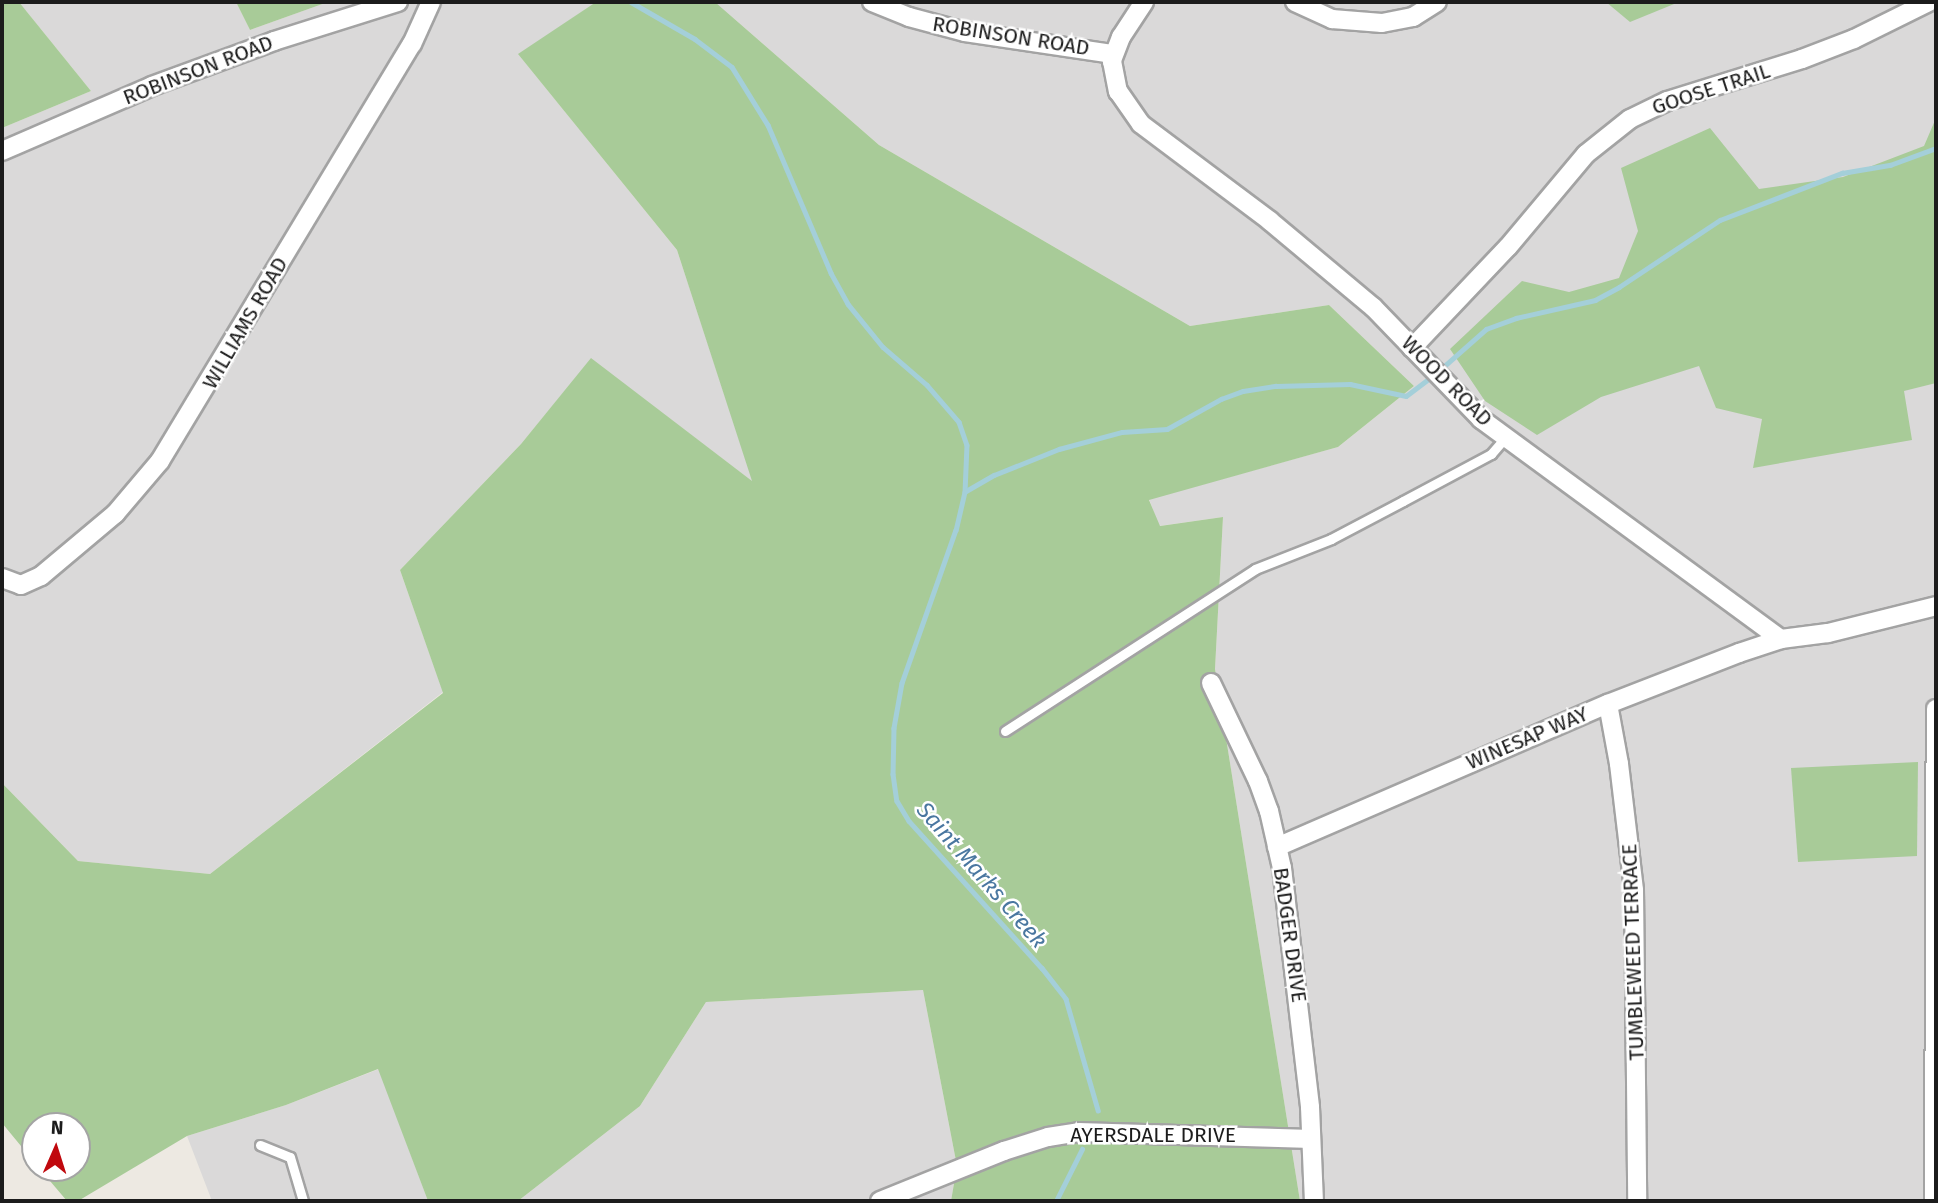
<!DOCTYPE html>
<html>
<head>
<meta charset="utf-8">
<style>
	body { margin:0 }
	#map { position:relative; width:1938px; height:1203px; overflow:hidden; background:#ede9e2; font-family:"Fira Sans",sans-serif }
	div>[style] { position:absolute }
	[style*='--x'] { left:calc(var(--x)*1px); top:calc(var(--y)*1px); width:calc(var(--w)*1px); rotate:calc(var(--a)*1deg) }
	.residential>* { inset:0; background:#dad9d9 }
	.forest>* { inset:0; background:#a8cb98 }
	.stream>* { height:4.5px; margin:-2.25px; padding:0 2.25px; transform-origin:2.25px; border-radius:2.25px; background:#a4cfd9 }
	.roads { filter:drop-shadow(2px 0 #a3a3a3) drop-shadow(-2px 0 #a3a3a3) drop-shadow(0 2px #a3a3a3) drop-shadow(0 -2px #a3a3a3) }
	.service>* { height:9px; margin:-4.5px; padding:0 4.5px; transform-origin:4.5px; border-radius:4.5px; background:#fff }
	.minor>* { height:18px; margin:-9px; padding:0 9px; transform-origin:9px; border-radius:9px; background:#fff }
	span { translate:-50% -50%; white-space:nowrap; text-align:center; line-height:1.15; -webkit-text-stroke:5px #fff; paint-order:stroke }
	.street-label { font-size:21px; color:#1c1c1c }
	.water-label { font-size:23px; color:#4a77a0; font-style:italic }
	.frame { position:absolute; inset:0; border:4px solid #1c1c1c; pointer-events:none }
	.north { position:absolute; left:21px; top:1112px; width:70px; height:70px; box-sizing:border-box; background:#fff; border:2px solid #a4a4a4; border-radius:50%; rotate:3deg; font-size:19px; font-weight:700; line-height:28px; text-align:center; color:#1c1c1c }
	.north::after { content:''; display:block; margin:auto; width:24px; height:32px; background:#c0080d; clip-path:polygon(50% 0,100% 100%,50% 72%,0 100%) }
</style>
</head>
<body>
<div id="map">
	<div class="residential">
		<i style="clip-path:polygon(19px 2px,236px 2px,250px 30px,328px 2px,596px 2px,519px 55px,677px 250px,753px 482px,591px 359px,521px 444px,400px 570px,443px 692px,210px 874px,78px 861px,2px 783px,2px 128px,91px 91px)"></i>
		<i style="clip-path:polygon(715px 2px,1936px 2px,1936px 1201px,1300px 1201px,1215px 669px,1223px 517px,1159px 526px,1149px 499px,1338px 447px,1414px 386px,1329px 305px,1190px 326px,879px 145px)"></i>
		<i style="clip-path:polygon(923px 990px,957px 1166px,951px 1201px,518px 1201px,640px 1106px,706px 1002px)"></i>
		<i style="clip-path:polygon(379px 1069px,428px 1201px,212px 1201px,187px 1136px,286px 1105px)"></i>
	</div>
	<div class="forest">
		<i style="clip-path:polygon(2px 2px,19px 2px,91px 91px,2px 128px)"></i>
		<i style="clip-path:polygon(236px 2px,328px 2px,250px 30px)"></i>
		<i style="clip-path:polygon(596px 2px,715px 2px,879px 145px,1190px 326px,1329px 305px,1414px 386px,1338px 447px,1149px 500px,1160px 526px,1223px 517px,1215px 669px,1300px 1201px,951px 1201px,957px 1166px,923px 990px,706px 1002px,640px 1106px,518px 1201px,428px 1201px,378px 1069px,286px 1105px,187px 1136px,78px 1201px,67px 1201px,39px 1168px,77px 1168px,77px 1126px,35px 1126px,35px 1163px,2px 1123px,2px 783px,78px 861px,210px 874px,443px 693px,400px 570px,521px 444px,591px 358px,752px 481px,677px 250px,518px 54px)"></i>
		<i style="clip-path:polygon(1606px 2px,1679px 2px,1630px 22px)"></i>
		<i style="clip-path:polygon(1936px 118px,1936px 383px,1904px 391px,1912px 440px,1753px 468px,1762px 419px,1716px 408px,1699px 366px,1601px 397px,1537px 435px,1485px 401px,1450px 349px,1522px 281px,1569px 292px,1619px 278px,1638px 231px,1621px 168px,1710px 128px,1759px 189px,1843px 177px,1924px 146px)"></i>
		<i style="clip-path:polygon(1918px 762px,1917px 856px,1798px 862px,1791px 768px)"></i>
	</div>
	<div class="stream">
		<i style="--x:631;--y:2;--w:74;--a:30"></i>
		<i style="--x:695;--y:39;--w:46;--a:37.1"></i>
		<i style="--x:732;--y:67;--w:68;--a:58.2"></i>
		<i style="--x:768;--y:125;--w:161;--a:66.9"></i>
		<i style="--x:831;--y:273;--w:35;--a:61"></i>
		<i style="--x:848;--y:304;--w:55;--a:50.9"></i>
		<i style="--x:883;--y:347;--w:58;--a:40.8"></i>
		<i style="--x:927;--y:385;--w:49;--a:49.1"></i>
		<i style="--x:959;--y:422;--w:24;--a:71"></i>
		<i style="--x:967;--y:445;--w:47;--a:92.4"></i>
		<i style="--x:965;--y:492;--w:39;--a:103"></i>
		<i style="--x:956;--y:530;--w:162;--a:109.4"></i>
		<i style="--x:902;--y:683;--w:46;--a:100.1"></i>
		<i style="--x:894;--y:728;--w:46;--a:91.2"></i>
		<i style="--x:893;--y:774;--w:27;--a:82"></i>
		<i style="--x:897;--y:801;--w:23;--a:59"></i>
		<i style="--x:909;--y:821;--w:198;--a:47.9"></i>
		<i style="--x:1042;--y:968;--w:39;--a:52"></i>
		<i style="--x:1066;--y:999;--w:116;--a:73.9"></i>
		<i style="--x:1441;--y:369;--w:60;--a:-41.6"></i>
		<i style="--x:1486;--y:329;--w:32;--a:-20"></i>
		<i style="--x:1516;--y:318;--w:81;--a:-12.8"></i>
		<i style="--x:1595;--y:300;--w:27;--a:-28"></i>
		<i style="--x:1619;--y:287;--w:121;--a:-33.6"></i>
		<i style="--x:1720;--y:220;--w:131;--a:-21.1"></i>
		<i style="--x:1842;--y:173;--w:49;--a:-9.5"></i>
		<i style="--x:1890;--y:165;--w:49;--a:-20.3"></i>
		<i style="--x:966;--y:491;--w:32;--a:-30"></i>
		<i style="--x:994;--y:475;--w:70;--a:-21.8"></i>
		<i style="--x:1059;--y:449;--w:65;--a:-15.1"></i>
		<i style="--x:1122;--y:432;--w:45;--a:-3.8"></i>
		<i style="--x:1167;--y:429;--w:62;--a:-29.1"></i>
		<i style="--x:1221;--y:399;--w:23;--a:-20"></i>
		<i style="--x:1243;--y:391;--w:33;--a:-9"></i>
		<i style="--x:1276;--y:386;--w:74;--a:-1.5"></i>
		<i style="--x:1350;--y:384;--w:57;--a:12.1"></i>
		<i style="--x:1406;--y:396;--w:35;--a:-37"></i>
		<i style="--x:1056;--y:1201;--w:58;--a:-63.4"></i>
	</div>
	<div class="roads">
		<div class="service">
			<i style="--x:1005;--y:731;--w:298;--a:-32.9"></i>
			<i style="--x:1255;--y:569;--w:82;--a:-21.5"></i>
			<i style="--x:1331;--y:539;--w:81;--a:-27.8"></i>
			<i style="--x:1403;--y:501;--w:100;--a:-28.1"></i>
			<i style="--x:1491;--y:454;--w:23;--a:-49"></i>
			<i style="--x:260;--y:1145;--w:32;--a:22"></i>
			<i style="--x:290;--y:1157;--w:46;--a:73.5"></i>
		</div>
		<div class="minor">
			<i style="--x:872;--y:2;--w:40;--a:22"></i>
			<i style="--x:909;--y:17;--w:58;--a:15"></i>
			<i style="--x:965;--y:32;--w:150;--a:8.5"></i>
			<i style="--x:1144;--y:2;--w:42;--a:123.3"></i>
			<i style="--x:1121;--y:37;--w:26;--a:111"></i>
			<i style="--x:1112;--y:61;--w:31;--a:79"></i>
			<i style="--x:1118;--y:91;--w:40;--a:55.1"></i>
			<i style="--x:1141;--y:124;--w:161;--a:36.9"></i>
			<i style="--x:1270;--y:221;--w:134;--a:39.9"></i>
			<i style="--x:1373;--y:307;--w:156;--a:46"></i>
			<i style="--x:1481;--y:419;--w:372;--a:36.3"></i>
			<i style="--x:1295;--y:2;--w:41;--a:24.7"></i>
			<i style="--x:1332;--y:19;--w:50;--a:4.6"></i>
			<i style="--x:1382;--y:23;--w:32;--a:-11"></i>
			<i style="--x:1413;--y:17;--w:28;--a:-32"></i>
			<i style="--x:2;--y:151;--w:163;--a:-23.4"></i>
			<i style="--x:152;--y:86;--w:130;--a:-20.2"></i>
			<i style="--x:274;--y:41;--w:130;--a:-17.5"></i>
			<i style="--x:1412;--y:348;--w:139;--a:-46.5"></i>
			<i style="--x:1508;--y:247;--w:121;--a:-50"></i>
			<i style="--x:1586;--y:154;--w:56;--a:-38.5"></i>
			<i style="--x:1630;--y:119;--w:41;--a:-25.9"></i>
			<i style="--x:1667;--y:101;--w:141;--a:-17.3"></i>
			<i style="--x:1802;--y:59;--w:56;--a:-21"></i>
			<i style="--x:1854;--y:39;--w:84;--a:-26.3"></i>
			<i style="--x:2;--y:578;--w:20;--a:20"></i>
			<i style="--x:21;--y:585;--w:22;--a:-24"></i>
			<i style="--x:41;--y:576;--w:97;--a:-40"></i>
			<i style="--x:115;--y:514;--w:70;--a:-49.7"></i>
			<i style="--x:160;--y:461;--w:487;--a:-58.9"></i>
			<i style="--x:412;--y:44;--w:46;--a:-65.7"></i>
			<i style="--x:1211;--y:683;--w:109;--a:64.4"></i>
			<i style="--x:1258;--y:781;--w:32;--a:70"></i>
			<i style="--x:1269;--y:811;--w:58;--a:77.2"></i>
			<i style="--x:1282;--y:868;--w:241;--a:83.3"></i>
			<i style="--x:1310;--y:1107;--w:94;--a:87.6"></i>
			<i style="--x:1608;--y:704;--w:61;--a:79.6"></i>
			<i style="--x:1619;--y:764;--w:127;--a:83.2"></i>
			<i style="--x:1634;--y:890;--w:311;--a:89.4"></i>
			<i style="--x:1277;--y:847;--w:361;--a:-23.4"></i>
			<i style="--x:1608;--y:704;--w:141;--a:-21.3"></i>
			<i style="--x:1739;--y:653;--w:44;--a:-18.4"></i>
			<i style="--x:1781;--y:639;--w:47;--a:-7.3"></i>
			<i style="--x:1828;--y:633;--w:111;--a:-14"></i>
			<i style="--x:880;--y:1201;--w:134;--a:-22"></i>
			<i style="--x:1004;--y:1151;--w:46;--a:-17.7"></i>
			<i style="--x:1048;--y:1137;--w:31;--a:-9"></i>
			<i style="--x:1079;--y:1132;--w:232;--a:1.7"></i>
			<i style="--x:1934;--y:1201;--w:492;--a:-89.8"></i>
		</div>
	</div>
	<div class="street-label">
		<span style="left:1011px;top:36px;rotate:9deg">ROBINSON ROAD</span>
		<span style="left:198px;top:70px;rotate:-21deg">ROBINSON ROAD</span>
		<span style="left:1711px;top:89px;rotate:-18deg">GOOSE TRAIL</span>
		<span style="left:245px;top:323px;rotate:-60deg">WILLIAMS ROAD</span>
		<span style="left:1447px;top:381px;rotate:45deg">WOOD ROAD</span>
		<span style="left:1527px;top:738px;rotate:-23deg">WINESAP WAY</span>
		<span style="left:1290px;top:935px;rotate:82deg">BADGER DRIVE</span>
		<span style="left:1633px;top:952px;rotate:-92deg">TUMBLEWEED TERRACE</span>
		<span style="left:1153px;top:1135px">AYERSDALE DRIVE</span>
	</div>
	<div class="water-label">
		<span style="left:982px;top:875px;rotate:49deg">Saint Marks Creek</span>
	</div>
	<div class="frame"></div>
	<div class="north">N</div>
</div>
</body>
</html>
